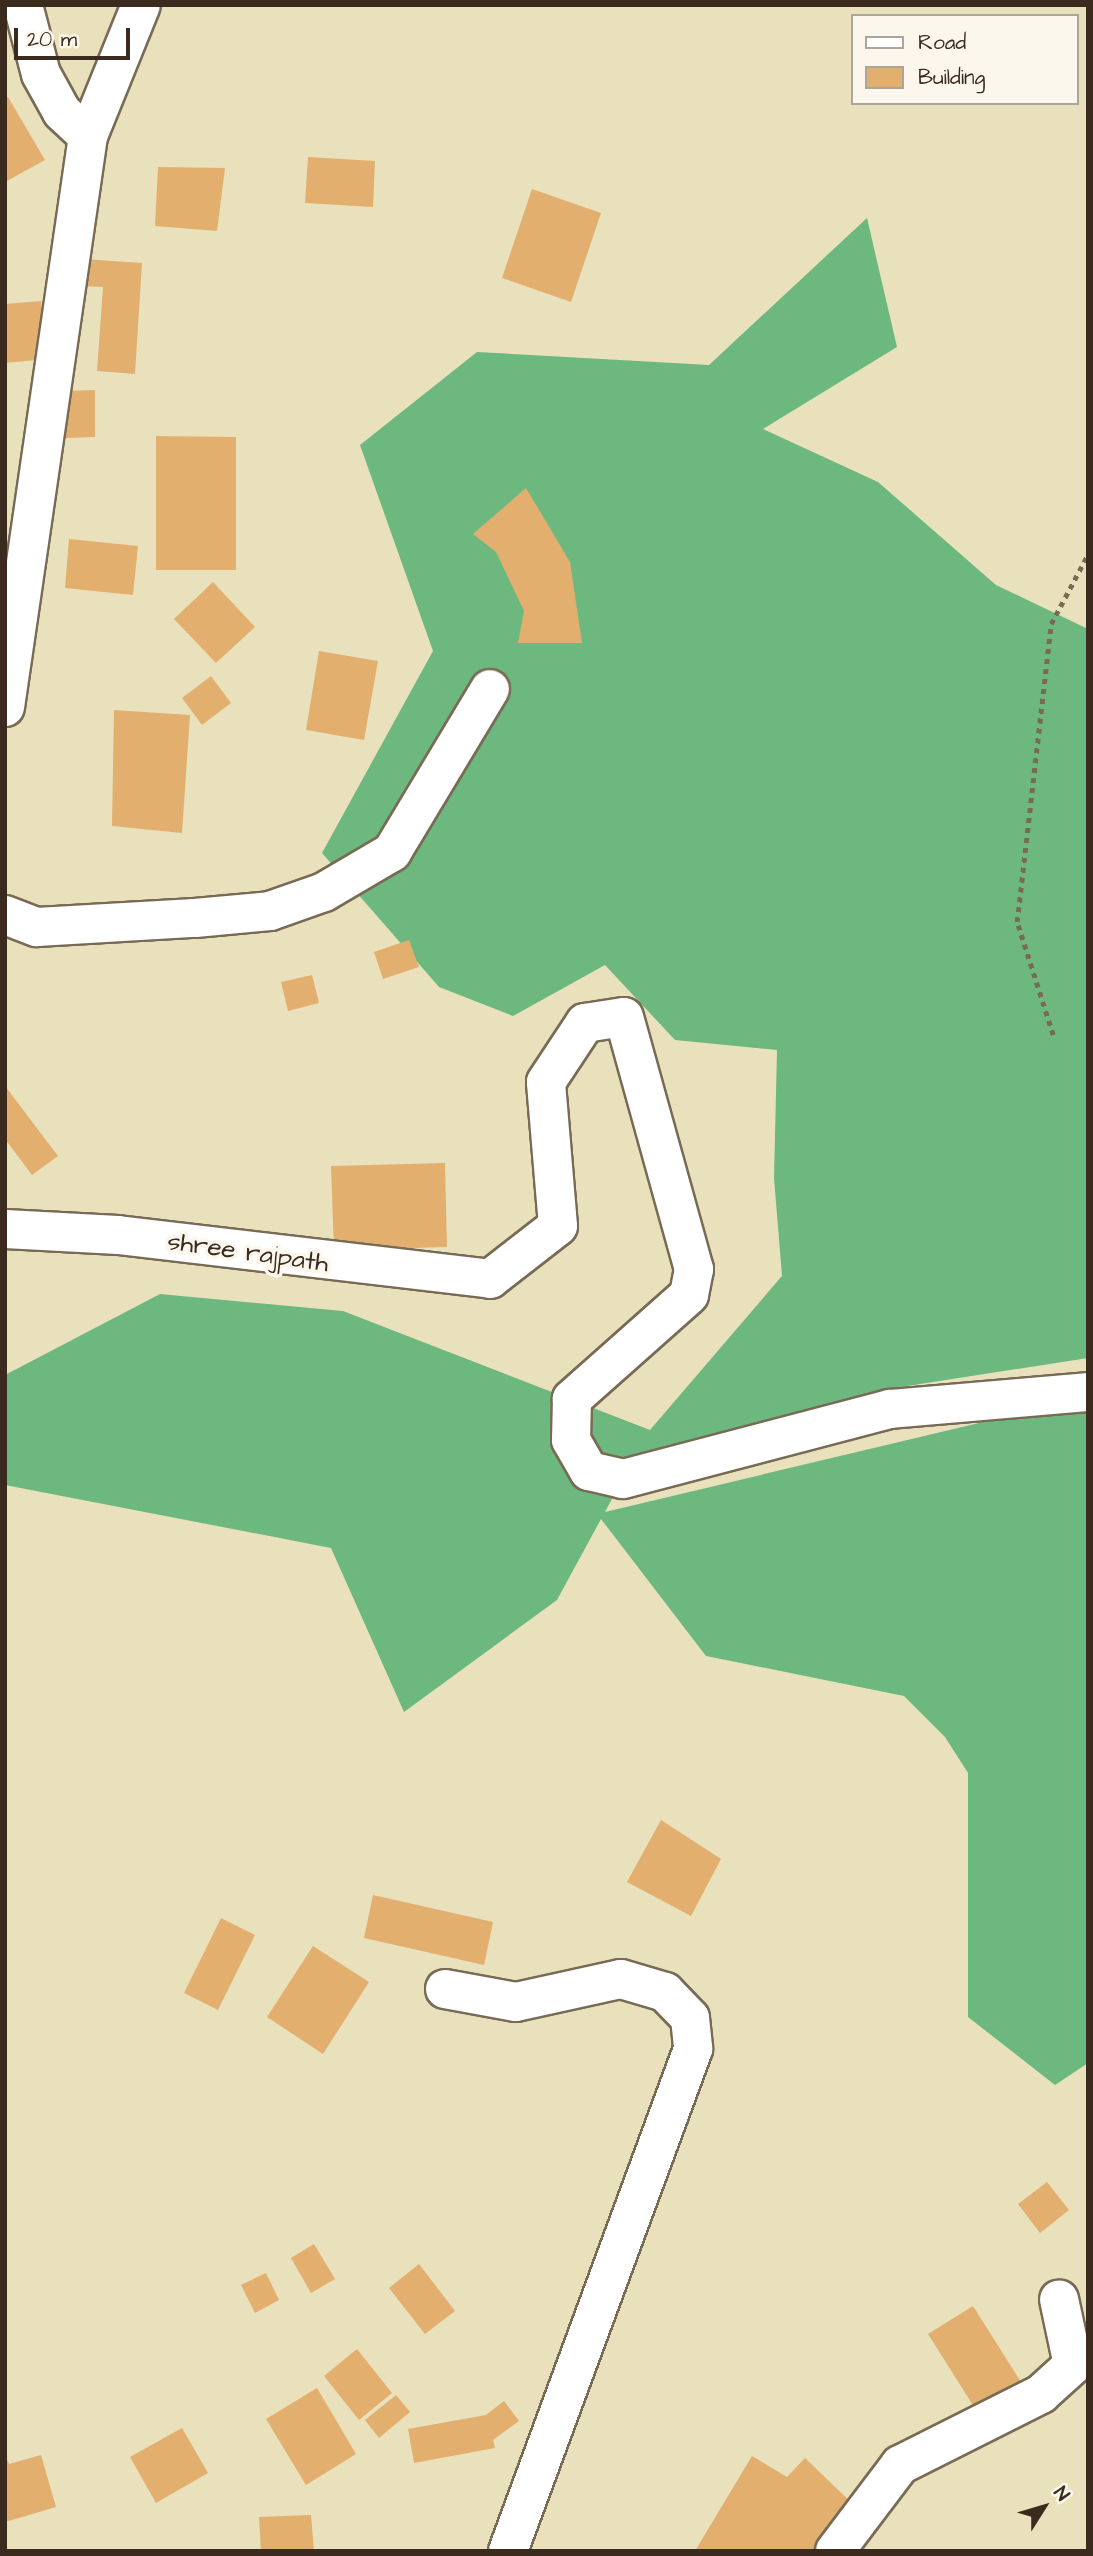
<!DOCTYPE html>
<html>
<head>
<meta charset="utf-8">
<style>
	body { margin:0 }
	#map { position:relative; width:1093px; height:2556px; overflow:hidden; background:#e9e0bc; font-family:"Architects Daughter",sans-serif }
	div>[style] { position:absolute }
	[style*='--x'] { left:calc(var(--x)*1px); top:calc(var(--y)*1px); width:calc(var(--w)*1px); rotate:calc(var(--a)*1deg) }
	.forest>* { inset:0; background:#6db87f }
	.building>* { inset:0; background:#e2af6f }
	.path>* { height:4.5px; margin-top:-2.25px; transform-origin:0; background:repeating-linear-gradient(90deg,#786a55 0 5px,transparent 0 10px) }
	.roads { filter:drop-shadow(2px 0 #786a55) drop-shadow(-2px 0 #786a55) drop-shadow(0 2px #786a55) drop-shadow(0 -2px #786a55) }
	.minor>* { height:38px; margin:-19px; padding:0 19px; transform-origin:19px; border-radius:19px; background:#fff }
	span { translate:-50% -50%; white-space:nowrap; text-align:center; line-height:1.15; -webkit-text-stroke:7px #fbf7ec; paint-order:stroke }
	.street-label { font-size:26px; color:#3b2a1e }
	.frame { position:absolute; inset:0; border:7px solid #3b2a1e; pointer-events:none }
	.legend { position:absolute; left:851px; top:14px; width:228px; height:91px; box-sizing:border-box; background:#fbf7ec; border:2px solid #aea59a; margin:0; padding:9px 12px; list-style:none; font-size:21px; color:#3b2a1e }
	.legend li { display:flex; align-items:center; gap:14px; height:35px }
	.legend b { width:35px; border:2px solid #aea59a }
	.north { position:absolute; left:1009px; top:2472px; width:70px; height:70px; -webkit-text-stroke:5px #fbf7ec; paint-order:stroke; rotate:53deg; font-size:19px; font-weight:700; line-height:28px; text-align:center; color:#3b2a1e }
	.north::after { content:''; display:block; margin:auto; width:24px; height:32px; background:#3b2a1e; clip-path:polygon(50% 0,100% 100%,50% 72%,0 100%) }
	.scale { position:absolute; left:14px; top:28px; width:116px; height:32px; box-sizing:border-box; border:4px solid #3b2a1e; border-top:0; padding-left:9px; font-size:21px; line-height:24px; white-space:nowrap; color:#3b2a1e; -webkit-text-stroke:5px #fbf7ec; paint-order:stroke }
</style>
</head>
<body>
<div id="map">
	<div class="forest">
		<i style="clip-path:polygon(867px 218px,897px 347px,763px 429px,878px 482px,996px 585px,1088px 629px,1088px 1358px,888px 1389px,621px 1482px,605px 1512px,1088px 1397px,1088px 2063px,1055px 2085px,968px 2017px,968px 1773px,945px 1737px,904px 1696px,706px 1656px,601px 1519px,557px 1600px,404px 1712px,331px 1548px,5px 1485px,5px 1375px,160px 1294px,343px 1311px,650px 1430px,782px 1276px,774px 1178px,777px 1050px,675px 1040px,605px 965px,513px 1016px,439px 987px,322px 853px,433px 651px,360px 445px,477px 352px,709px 365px)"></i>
	</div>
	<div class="building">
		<i style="clip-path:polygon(8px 97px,45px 160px,5px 182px,5px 99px)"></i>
		<i style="clip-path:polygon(308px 157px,375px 161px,373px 207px,305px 203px)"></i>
		<i style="clip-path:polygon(158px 167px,225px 168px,217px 231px,155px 226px)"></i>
		<i style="clip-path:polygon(532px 189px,601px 213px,571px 302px,502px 278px)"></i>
		<i style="clip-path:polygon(83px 259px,142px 263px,135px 374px,97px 371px,103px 287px,81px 286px)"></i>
		<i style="clip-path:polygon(41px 301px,47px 359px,5px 363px,5px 304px)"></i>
		<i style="clip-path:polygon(95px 390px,95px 437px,66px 438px,66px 391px)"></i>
		<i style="clip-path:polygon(156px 436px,236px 437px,236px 570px,156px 570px)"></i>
		<i style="clip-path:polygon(526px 488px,570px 562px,582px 643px,518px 643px,524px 611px,496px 552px,473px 534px)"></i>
		<i style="clip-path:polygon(69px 539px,138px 546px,133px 595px,65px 588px)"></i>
		<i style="clip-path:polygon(213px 582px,255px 627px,216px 663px,174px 619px)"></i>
		<i style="clip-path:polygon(319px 651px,378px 661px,364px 740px,306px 730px)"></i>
		<i style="clip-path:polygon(211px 676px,231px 703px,202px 725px,182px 698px)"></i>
		<i style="clip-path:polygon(114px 710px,190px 715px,182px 833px,112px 826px)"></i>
		<i style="clip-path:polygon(409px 940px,419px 967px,383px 979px,374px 952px)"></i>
		<i style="clip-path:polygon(312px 975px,319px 1003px,288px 1011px,281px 982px)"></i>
		<i style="clip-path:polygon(5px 1086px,58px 1156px,32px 1175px,5px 1139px)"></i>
		<i style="clip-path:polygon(445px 1163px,447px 1247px,334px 1250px,331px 1166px)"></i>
		<i style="clip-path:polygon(661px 1820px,721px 1859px,691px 1916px,627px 1882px)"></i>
		<i style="clip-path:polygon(373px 1895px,493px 1922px,484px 1965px,364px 1938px)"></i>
		<i style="clip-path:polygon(221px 1918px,255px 1935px,218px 2010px,184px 1993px)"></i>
		<i style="clip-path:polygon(313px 1946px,369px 1982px,323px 2054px,267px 2017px)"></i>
		<i style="clip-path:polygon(1047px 2182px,1069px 2210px,1040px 2233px,1018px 2204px)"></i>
		<i style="clip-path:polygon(314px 2244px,335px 2279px,311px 2293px,291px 2258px)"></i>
		<i style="clip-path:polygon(419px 2264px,455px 2311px,425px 2334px,389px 2288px)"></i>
		<i style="clip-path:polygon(266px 2273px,279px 2300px,255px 2313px,241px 2285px)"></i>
		<i style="clip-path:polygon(973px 2306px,1021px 2382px,976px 2410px,928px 2334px)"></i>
		<i style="clip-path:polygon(357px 2349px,392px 2393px,359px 2420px,324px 2376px)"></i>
		<i style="clip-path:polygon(317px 2388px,356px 2454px,306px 2485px,266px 2419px)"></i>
		<i style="clip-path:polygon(396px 2395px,410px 2412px,379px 2438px,365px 2420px)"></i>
		<i style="clip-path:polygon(504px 2401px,519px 2421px,493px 2440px,495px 2448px,414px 2463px,408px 2429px,486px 2415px)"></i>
		<i style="clip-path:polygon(182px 2428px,208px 2473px,156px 2503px,130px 2457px)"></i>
		<i style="clip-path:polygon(5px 2455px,9px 2464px,41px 2455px,56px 2507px,5px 2522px)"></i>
		<i style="clip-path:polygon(752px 2456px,787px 2477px,805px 2458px,856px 2507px,816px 2551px,695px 2551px)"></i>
		<i style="clip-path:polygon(311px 2515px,314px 2551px,261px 2551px,259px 2517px)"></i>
	</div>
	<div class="path">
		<i style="--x:1053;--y:1035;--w:119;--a:-107.7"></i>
		<i style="--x:1017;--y:922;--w:300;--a:-83.5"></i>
		<i style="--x:1051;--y:624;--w:79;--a:-62.1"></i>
	</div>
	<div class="roads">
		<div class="minor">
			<i style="--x:23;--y:5;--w:71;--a:75.4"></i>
			<i style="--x:41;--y:74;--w:43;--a:61.1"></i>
			<i style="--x:62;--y:112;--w:35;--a:43"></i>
			<i style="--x:5;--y:707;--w:577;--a:-81.73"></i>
			<i style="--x:88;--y:136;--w:141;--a:-68"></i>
			<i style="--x:5;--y:915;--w:34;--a:21"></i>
			<i style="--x:37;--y:927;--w:158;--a:-3.3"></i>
			<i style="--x:195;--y:918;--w:75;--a:-5.3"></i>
			<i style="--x:270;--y:911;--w:57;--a:-19.4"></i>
			<i style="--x:324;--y:892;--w:79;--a:-30.5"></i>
			<i style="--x:392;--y:852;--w:190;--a:-59"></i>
			<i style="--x:5;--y:1229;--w:113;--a:3"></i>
			<i style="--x:118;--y:1235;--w:375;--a:6.7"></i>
			<i style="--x:490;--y:1279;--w:86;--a:-37.9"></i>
			<i style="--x:558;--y:1226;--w:144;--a:-94.8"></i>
			<i style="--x:546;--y:1082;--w:71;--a:-56.5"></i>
			<i style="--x:585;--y:1023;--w:39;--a:-9"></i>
			<i style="--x:624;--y:1017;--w:262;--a:74.5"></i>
			<i style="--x:694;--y:1269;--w:26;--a:101"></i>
			<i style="--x:689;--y:1295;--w:157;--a:138.4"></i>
			<i style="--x:572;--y:1399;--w:41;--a:91.4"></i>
			<i style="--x:571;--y:1440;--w:36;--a:60"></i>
			<i style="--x:589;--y:1471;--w:35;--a:13"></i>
			<i style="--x:623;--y:1479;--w:276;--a:-14.7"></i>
			<i style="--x:890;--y:1409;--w:199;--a:-4.9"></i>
			<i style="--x:445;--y:1989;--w:72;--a:10.4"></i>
			<i style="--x:516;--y:2002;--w:107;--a:-12.4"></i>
			<i style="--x:621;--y:1979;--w:46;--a:16.5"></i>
			<i style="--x:665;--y:1992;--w:36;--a:46"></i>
			<i style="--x:690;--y:2018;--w:31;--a:84"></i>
			<i style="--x:693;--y:2049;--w:535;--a:110.23"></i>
			<i style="--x:835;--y:2551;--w:108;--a:-52.9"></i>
			<i style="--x:900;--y:2465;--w:158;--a:-26.7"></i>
			<i style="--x:1041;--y:2394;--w:43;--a:-42.2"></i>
			<i style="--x:1073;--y:2365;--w:67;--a:-102"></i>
		</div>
	</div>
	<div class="street-label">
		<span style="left:248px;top:1253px;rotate:8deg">shree rajpath</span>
	</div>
	<div class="frame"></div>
	<ul class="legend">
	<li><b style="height:9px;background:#fff"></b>Road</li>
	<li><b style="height:19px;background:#e2af6f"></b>Building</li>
	</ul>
	<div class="north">N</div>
	<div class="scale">20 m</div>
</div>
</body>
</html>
